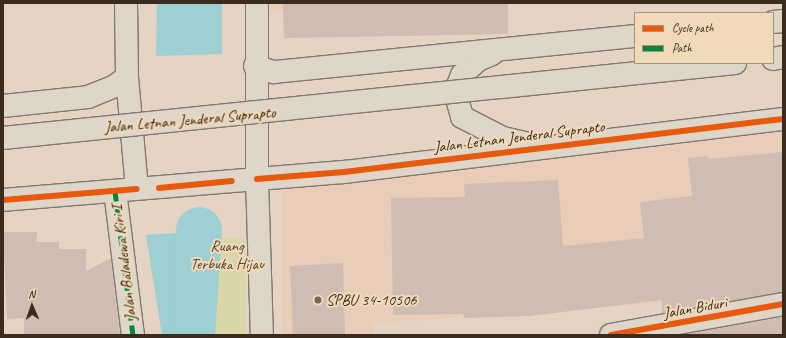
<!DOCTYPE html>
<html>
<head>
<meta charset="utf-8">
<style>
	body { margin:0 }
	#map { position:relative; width:786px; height:338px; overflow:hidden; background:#e5d3c4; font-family:Caveat,sans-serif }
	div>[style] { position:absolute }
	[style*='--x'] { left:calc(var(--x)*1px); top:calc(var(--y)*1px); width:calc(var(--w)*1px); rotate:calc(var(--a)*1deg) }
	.built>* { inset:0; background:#eacdb8 }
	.green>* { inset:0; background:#d9d7a7 }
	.water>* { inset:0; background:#9dcfd3 }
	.river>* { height:46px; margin:-23px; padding:0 23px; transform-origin:23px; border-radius:23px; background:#9dcfd3 }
	.building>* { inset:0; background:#cfbcb2 }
	.roads { filter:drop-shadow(1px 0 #83776e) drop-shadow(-1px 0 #83776e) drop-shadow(0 1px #83776e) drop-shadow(0 -1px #83776e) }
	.minor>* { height:22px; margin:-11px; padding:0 11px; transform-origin:11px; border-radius:11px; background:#dfd6ca }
	.major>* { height:22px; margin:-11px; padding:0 11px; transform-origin:11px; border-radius:11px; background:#dfd6ca }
	.bridges { filter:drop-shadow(1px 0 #83776e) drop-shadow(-1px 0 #83776e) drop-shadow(0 1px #83776e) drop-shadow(0 -1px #83776e) }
	.major-bridge>* { height:22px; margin:-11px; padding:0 11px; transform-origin:11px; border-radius:11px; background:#dfd6ca }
	.quiet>* { height:5px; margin-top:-2.5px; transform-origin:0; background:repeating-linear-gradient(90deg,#00873e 0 10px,transparent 0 15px) }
	.cycleway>* { height:6px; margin:-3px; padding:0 3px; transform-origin:3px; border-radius:3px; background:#e8590c }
	.dots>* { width:11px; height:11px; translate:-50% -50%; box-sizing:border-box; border:2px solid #f0dab9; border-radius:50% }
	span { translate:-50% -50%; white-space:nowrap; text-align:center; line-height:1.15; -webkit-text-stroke:4px #f0dab9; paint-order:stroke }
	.street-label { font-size:16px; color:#3b2a1e }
	.park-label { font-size:16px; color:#51452f }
	.poi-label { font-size:16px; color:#3b2a1e }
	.left { translate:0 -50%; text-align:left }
	.frame { position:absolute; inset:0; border:4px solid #3b2a1e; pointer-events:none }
	.legend { position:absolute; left:634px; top:12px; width:140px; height:52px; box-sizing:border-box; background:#f0dab9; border:1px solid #a8947b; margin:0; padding:5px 7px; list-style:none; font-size:12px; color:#3b2a1e }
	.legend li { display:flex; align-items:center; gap:8px; height:20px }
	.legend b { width:20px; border:1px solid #a8947b }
	.north { position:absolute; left:12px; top:286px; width:40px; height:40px; -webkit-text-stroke:3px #f0dab9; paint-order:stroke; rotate:358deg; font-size:11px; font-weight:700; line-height:16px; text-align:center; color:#3b2a1e }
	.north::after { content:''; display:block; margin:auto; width:14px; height:18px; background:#3b2a1e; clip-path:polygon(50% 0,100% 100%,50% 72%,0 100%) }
</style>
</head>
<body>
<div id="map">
	<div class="built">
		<i style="clip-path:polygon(267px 3px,369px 3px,267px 12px)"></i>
		<i style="clip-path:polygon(783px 118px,783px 295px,374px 323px,374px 335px,282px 335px,281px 177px)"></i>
	</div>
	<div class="green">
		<i style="clip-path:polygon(206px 235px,246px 240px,245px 335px,211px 335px)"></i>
	</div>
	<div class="water">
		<i style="clip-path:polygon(157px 3px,222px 3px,222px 54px,156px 56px)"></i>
		<i style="clip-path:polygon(205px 231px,205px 335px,162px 335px,146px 235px)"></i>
	</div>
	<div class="river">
		<i style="--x:192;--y:335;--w:105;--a:-86.2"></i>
	</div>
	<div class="building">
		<i style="clip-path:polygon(283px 3px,508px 3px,508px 34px,284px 38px)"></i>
		<i style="clip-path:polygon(783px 152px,783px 292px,662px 313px,662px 300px,529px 316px,464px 318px,463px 314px,393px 315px,391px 198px,465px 197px,464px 184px,558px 180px,563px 246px,644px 238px,640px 202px,692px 196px,688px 158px,708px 156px,709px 159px)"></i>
		<i style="clip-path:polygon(3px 232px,37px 232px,36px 242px,59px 242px,59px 249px,86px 249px,86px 271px,111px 258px,120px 335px,24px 335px,24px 318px,7px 319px)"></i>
		<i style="clip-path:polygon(343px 263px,345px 335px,293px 335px,290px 266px)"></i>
		<i style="clip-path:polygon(783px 317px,783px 335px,681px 335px)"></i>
	</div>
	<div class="roads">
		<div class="minor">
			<i style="--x:257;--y:179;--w:156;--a:88.2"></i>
			<i style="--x:115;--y:191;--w:145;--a:82.9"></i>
			<i style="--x:611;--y:335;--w:175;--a:-10.2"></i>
		</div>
		<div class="major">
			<i style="--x:126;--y:3;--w:74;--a:89.2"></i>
			<i style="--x:127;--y:77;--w:112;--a:84.9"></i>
			<i style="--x:257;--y:3;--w:176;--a:90"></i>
			<i style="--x:773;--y:22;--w:10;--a:-6"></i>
			<i style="--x:492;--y:54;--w:15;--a:157"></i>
			<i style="--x:478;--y:60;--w:22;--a:137"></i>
			<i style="--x:462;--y:75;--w:18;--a:112"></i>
			<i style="--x:455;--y:92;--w:26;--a:74"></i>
			<i style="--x:462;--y:117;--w:46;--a:27.1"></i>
			<i style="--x:503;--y:138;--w:28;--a:13"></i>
			<i style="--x:773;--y:59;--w:10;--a:-11"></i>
			<i style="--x:255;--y:66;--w:20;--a:18"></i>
			<i style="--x:274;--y:72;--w:363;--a:-5.7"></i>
			<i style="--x:3;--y:106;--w:85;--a:-6"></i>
			<i style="--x:88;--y:97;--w:29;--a:-22"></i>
			<i style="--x:115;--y:86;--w:15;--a:-37"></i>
			<i style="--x:3;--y:200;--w:342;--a:-4.7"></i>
			<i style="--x:344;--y:172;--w:442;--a:-6.9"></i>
		</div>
	</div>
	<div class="bridges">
		<div class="major-bridge">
			<i style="--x:3;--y:138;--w:736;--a:-5.85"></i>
		</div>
	</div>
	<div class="quiet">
		<i style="--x:115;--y:191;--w:145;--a:82.9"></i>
	</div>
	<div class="cycleway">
		<i style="--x:257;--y:179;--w:87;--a:-4.6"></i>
		<i style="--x:344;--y:172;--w:442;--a:-6.9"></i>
		<i style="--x:159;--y:188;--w:73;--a:-5.5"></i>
		<i style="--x:3;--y:200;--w:134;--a:-4.7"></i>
		<i style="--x:611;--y:335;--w:175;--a:-10.2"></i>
	</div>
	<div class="dots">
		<i style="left:318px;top:300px;background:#766558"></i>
	</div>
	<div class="street-label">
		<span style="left:190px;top:120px;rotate:-5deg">Jalan Letnan Jenderal Suprapto</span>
		<span style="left:519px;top:137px;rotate:-7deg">Jalan Letnan Jenderal Suprapto</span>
		<span style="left:124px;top:263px;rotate:-97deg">Jalan Baladewa Kiri I</span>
		<span style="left:695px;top:308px;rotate:-10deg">Jalan Biduri</span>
	</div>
	<div class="park-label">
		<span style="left:227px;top:255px">Ruang<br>Terbuka Hijau</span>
	</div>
	<div class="poi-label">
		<span class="left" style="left:326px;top:300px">SPBU 34-10506</span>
	</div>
	<div class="frame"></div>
	<ul class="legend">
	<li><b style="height:5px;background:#e8590c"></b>Cycle path</li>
	<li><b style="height:5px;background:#00873e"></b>Path</li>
	</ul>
	<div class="north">N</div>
</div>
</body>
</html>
